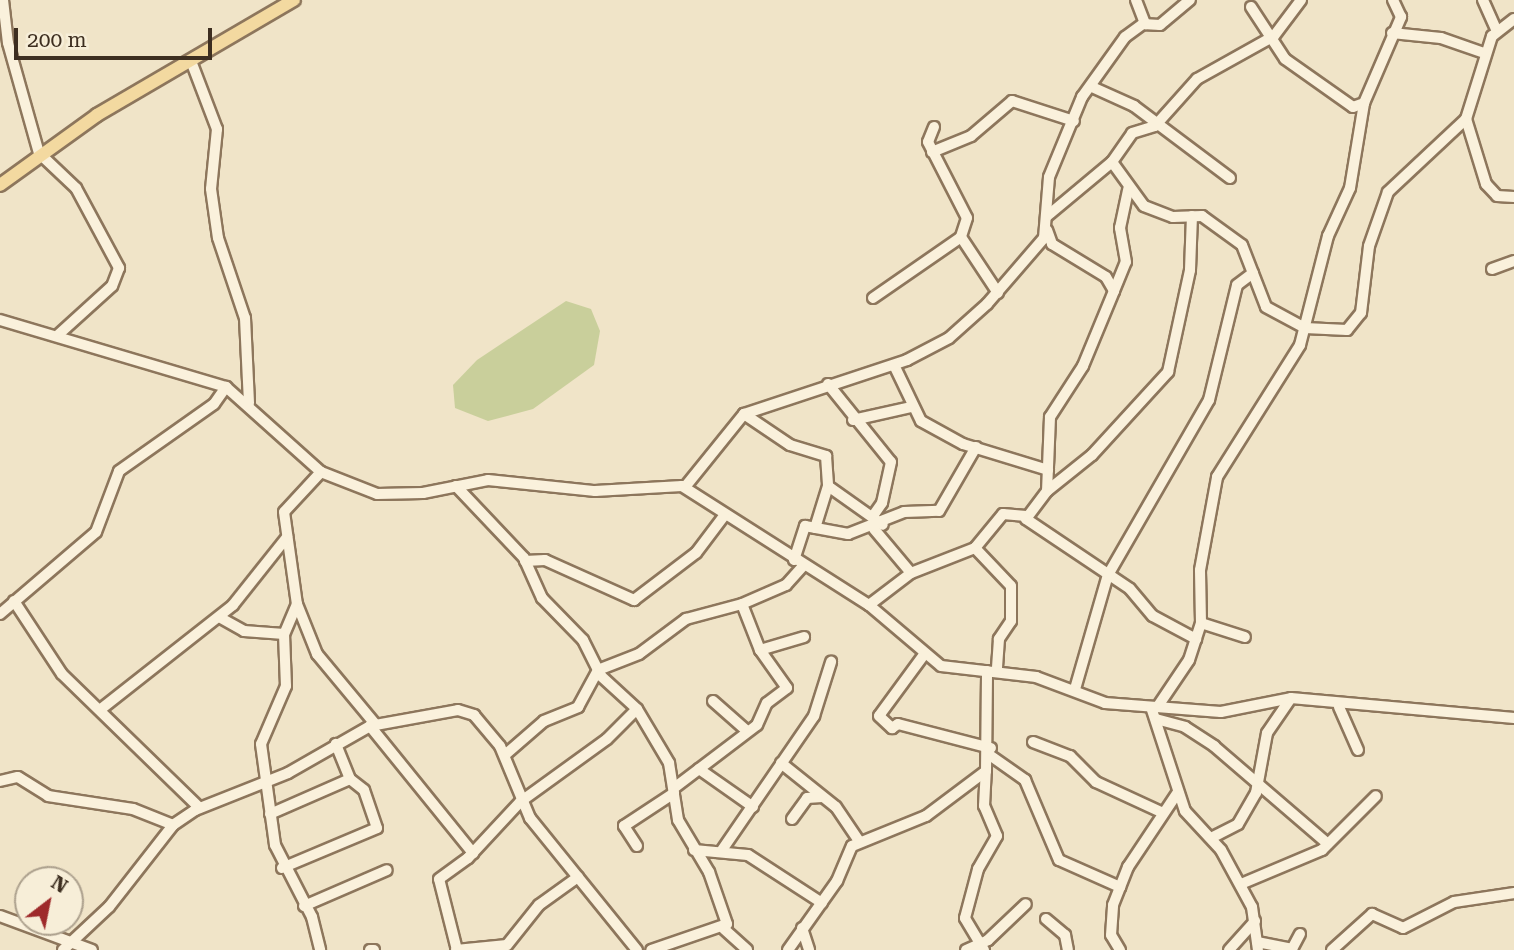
<!DOCTYPE html>
<html>
<head>
<meta charset="utf-8">
<style>
	body { margin:0 }
	#map { position:relative; width:1514px; height:950px; overflow:hidden; background:#f0e4c8; font-family:"Roboto Serif",serif }
	div>[style] { position:absolute }
	[style*='--x'] { left:calc(var(--x)*1px); top:calc(var(--y)*1px); width:calc(var(--w)*1px); rotate:calc(var(--a)*1deg) }
	.green>* { inset:0; background:#c9cf9b }
	.roads { filter:drop-shadow(2px 0 #8d765c) drop-shadow(-2px 0 #8d765c) drop-shadow(0 2px #8d765c) drop-shadow(0 -2px #8d765c) }
	.minor>* { height:10px; margin:-5px; padding:0 5px; transform-origin:5px; border-radius:5px; background:#faf1dc }
	.major>* { height:12px; margin:-6px; padding:0 6px; transform-origin:6px; border-radius:6px; background:#f3d9a0 }
	span { translate:-50% -50%; white-space:nowrap; text-align:center; line-height:1.15; -webkit-text-stroke:5px #f7eed8; paint-order:stroke }
	.north { position:absolute; left:14px; top:866px; width:70px; height:70px; box-sizing:border-box; background:#f7eed8; border:2px solid #ada18e; border-radius:50%; rotate:32deg; font-size:19px; font-weight:700; line-height:28px; text-align:center; color:#3d2e20 }
	.north::after { content:''; display:block; margin:auto; width:24px; height:32px; background:#9e2a2b; clip-path:polygon(50% 0,100% 100%,50% 72%,0 100%) }
	.scale { position:absolute; left:14px; top:28px; width:198px; height:32px; box-sizing:border-box; border:4px solid #3d2e20; border-top:0; padding-left:9px; font-size:21px; line-height:24px; white-space:nowrap; color:#3d2e20; -webkit-text-stroke:5px #f7eed8; paint-order:stroke }
</style>
</head>
<body>
<div id="map">
	<div class="green">
		<i style="clip-path:polygon(566px 301px,591px 309px,600px 331px,594px 365px,533px 409px,488px 421px,455px 408px,453px 385px,477px 360px)"></i>
	</div>
	<div class="roads">
		<div class="minor">
			<i style="--x:3;--y:0;--w:43;--a:83.4"></i>
			<i style="--x:8;--y:43;--w:114;--a:74.3"></i>
			<i style="--x:39;--y:153;--w:51;--a:43.4"></i>
			<i style="--x:76;--y:188;--w:91;--a:61.7"></i>
			<i style="--x:119;--y:268;--w:19;--a:111"></i>
			<i style="--x:112;--y:286;--w:72;--a:137.8"></i>
			<i style="--x:1136;--y:0;--w:26;--a:69"></i>
			<i style="--x:1483;--y:0;--w:34;--a:66"></i>
			<i style="--x:1251;--y:7;--w:62;--a:56.8"></i>
			<i style="--x:1285;--y:59;--w:83;--a:35.2"></i>
			<i style="--x:1353;--y:107;--w:12;--a:-20"></i>
			<i style="--x:1514;--y:19;--w:28;--a:142"></i>
			<i style="--x:1492;--y:36;--w:87;--a:107.4"></i>
			<i style="--x:1466;--y:119;--w:68;--a:72.9"></i>
			<i style="--x:1486;--y:184;--w:16;--a:47"></i>
			<i style="--x:1497;--y:196;--w:17;--a:3"></i>
			<i style="--x:1392;--y:33;--w:49;--a:5.8"></i>
			<i style="--x:1441;--y:38;--w:46;--a:19.2"></i>
			<i style="--x:191;--y:61;--w:73;--a:69.1"></i>
			<i style="--x:217;--y:129;--w:60;--a:95.7"></i>
			<i style="--x:211;--y:189;--w:49;--a:81.9"></i>
			<i style="--x:218;--y:238;--w:84;--a:71.4"></i>
			<i style="--x:245;--y:318;--w:85;--a:87.3"></i>
			<i style="--x:1092;--y:87;--w:46;--a:24.3"></i>
			<i style="--x:1134;--y:106;--w:120;--a:36.9"></i>
			<i style="--x:934;--y:127;--w:16;--a:112"></i>
			<i style="--x:928;--y:142;--w:85;--a:62.8"></i>
			<i style="--x:967;--y:218;--w:20;--a:108"></i>
			<i style="--x:961;--y:237;--w:67;--a:56.5"></i>
			<i style="--x:932;--y:152;--w:42;--a:-22.3"></i>
			<i style="--x:971;--y:136;--w:54;--a:-40.5"></i>
			<i style="--x:1012;--y:101;--w:65;--a:17.9"></i>
			<i style="--x:1112;--y:162;--w:54;--a:54"></i>
			<i style="--x:1144;--y:206;--w:31;--a:21"></i>
			<i style="--x:1173;--y:217;--w:29;--a:-2"></i>
			<i style="--x:1202;--y:216;--w:49;--a:35.9"></i>
			<i style="--x:1242;--y:245;--w:66;--a:68.8"></i>
			<i style="--x:1266;--y:307;--w:44;--a:28.3"></i>
			<i style="--x:1305;--y:328;--w:42;--a:2.7"></i>
			<i style="--x:1347;--y:330;--w:22;--a:-51"></i>
			<i style="--x:1361;--y:313;--w:67;--a:-83.2"></i>
			<i style="--x:1369;--y:246;--w:57;--a:-70.6"></i>
			<i style="--x:1388;--y:192;--w:107;--a:-43.1"></i>
			<i style="--x:1046;--y:217;--w:86;--a:-39.8"></i>
			<i style="--x:1112;--y:162;--w:35;--a:-55"></i>
			<i style="--x:1132;--y:133;--w:24;--a:-17"></i>
			<i style="--x:1155;--y:126;--w:63;--a:-48.2"></i>
			<i style="--x:1197;--y:79;--w:88;--a:-29.2"></i>
			<i style="--x:1274;--y:36;--w:45;--a:-53.1"></i>
			<i style="--x:1047;--y:230;--w:15;--a:70"></i>
			<i style="--x:1052;--y:244;--w:63;--a:31.4"></i>
			<i style="--x:1106;--y:277;--w:16;--a:60"></i>
			<i style="--x:1114;--y:291;--w:81;--a:112.5"></i>
			<i style="--x:1083;--y:366;--w:61;--a:122.9"></i>
			<i style="--x:1050;--y:417;--w:74;--a:92.3"></i>
			<i style="--x:1047;--y:491;--w:35;--a:127"></i>
			<i style="--x:1026;--y:519;--w:125;--a:33.9"></i>
			<i style="--x:1130;--y:589;--w:35;--a:50"></i>
			<i style="--x:1153;--y:616;--w:49;--a:28.1"></i>
			<i style="--x:1492;--y:269;--w:23;--a:-20"></i>
			<i style="--x:1114;--y:291;--w:31;--a:-68"></i>
			<i style="--x:1126;--y:262;--w:35;--a:-100"></i>
			<i style="--x:1120;--y:228;--w:40;--a:-78"></i>
			<i style="--x:873;--y:298;--w:107;--a:-34.7"></i>
			<i style="--x:0;--y:320;--w:236;--a:16.5"></i>
			<i style="--x:226;--y:387;--w:127;--a:41.8"></i>
			<i style="--x:321;--y:472;--w:60;--a:21.4"></i>
			<i style="--x:377;--y:494;--w:46;--a:-1.2"></i>
			<i style="--x:423;--y:493;--w:66;--a:-11.3"></i>
			<i style="--x:488;--y:480;--w:108;--a:5.9"></i>
			<i style="--x:595;--y:491;--w:87;--a:-3.3"></i>
			<i style="--x:682;--y:486;--w:222;--a:32.5"></i>
			<i style="--x:869;--y:605;--w:94;--a:40.3"></i>
			<i style="--x:941;--y:666;--w:96;--a:6.6"></i>
			<i style="--x:1036;--y:677;--w:74;--a:20.6"></i>
			<i style="--x:1105;--y:703;--w:116;--a:4.4"></i>
			<i style="--x:1221;--y:712;--w:71;--a:-11.3"></i>
			<i style="--x:1291;--y:698;--w:224;--a:5.1"></i>
			<i style="--x:894;--y:365;--w:62;--a:64.3"></i>
			<i style="--x:921;--y:421;--w:48;--a:28.7"></i>
			<i style="--x:963;--y:444;--w:89;--a:17"></i>
			<i style="--x:828;--y:384;--w:100;--a:51.1"></i>
			<i style="--x:891;--y:462;--w:42;--a:102.4"></i>
			<i style="--x:882;--y:503;--w:16;--a:125"></i>
			<i style="--x:744;--y:414;--w:55;--a:34"></i>
			<i style="--x:790;--y:445;--w:38;--a:17"></i>
			<i style="--x:826;--y:456;--w:30;--a:86"></i>
			<i style="--x:828;--y:486;--w:67;--a:35.3"></i>
			<i style="--x:853;--y:420;--w:59;--a:-12.6"></i>
			<i style="--x:321;--y:472;--w:54;--a:132.8"></i>
			<i style="--x:284;--y:512;--w:93;--a:82"></i>
			<i style="--x:297;--y:604;--w:54;--a:68.2"></i>
			<i style="--x:317;--y:654;--w:92;--a:50.3"></i>
			<i style="--x:456;--y:486;--w:99;--a:46.6"></i>
			<i style="--x:524;--y:558;--w:44;--a:65.8"></i>
			<i style="--x:542;--y:598;--w:59;--a:45.7"></i>
			<i style="--x:583;--y:640;--w:40;--a:63.4"></i>
			<i style="--x:601;--y:676;--w:49;--a:42.5"></i>
			<i style="--x:637;--y:709;--w:63;--a:59.3"></i>
			<i style="--x:669;--y:763;--w:58;--a:81"></i>
			<i style="--x:678;--y:820;--w:61;--a:59.2"></i>
			<i style="--x:709;--y:872;--w:55;--a:70.9"></i>
			<i style="--x:727;--y:924;--w:80;--a:161.1"></i>
			<i style="--x:685;--y:487;--w:94;--a:-51.1"></i>
			<i style="--x:744;--y:414;--w:172;--a:-18.3"></i>
			<i style="--x:907;--y:360;--w:47;--a:-27.6"></i>
			<i style="--x:949;--y:338;--w:51;--a:-41.8"></i>
			<i style="--x:987;--y:304;--w:87;--a:-49.2"></i>
			<i style="--x:1044;--y:238;--w:61;--a:-85.3"></i>
			<i style="--x:1049;--y:177;--w:87;--a:-67.6"></i>
			<i style="--x:1082;--y:97;--w:74;--a:-54.4"></i>
			<i style="--x:1125;--y:37;--w:22;--a:-36"></i>
			<i style="--x:1143;--y:24;--w:17;--a:3"></i>
			<i style="--x:1160;--y:25;--w:39;--a:-40"></i>
			<i style="--x:1047;--y:491;--w:58;--a:-38.7"></i>
			<i style="--x:1092;--y:455;--w:113;--a:-47.5"></i>
			<i style="--x:1168;--y:372;--w:104;--a:-77.8"></i>
			<i style="--x:1190;--y:270;--w:54;--a:-87.9"></i>
			<i style="--x:815;--y:528;--w:44;--a:-72.8"></i>
			<i style="--x:874;--y:529;--w:57;--a:49.9"></i>
			<i style="--x:975;--y:548;--w:52;--a:46.5"></i>
			<i style="--x:1011;--y:586;--w:35;--a:90"></i>
			<i style="--x:1011;--y:621;--w:22;--a:124"></i>
			<i style="--x:999;--y:639;--w:31;--a:94"></i>
			<i style="--x:794;--y:560;--w:36;--a:-72"></i>
			<i style="--x:805;--y:526;--w:44;--a:10.5"></i>
			<i style="--x:848;--y:534;--w:60;--a:-21.4"></i>
			<i style="--x:904;--y:512;--w:35;--a:-2"></i>
			<i style="--x:939;--y:511;--w:74;--a:-60"></i>
			<i style="--x:525;--y:561;--w:20;--a:-3"></i>
			<i style="--x:545;--y:560;--w:98;--a:24.2"></i>
			<i style="--x:634;--y:600;--w:78;--a:-37.2"></i>
			<i style="--x:696;--y:553;--w:46;--a:-52.9"></i>
			<i style="--x:14;--y:601;--w:87;--a:56.7"></i>
			<i style="--x:62;--y:674;--w:192;--a:44.2"></i>
			<i style="--x:297;--y:604;--w:33;--a:113"></i>
			<i style="--x:284;--y:634;--w:52;--a:87.8"></i>
			<i style="--x:286;--y:686;--w:63;--a:113.3"></i>
			<i style="--x:261;--y:744;--w:102;--a:82.1"></i>
			<i style="--x:275;--y:845;--w:81;--a:62.8"></i>
			<i style="--x:312;--y:917;--w:34;--a:76"></i>
			<i style="--x:869;--y:605;--w:53;--a:-37.3"></i>
			<i style="--x:911;--y:573;--w:69;--a:-21.3"></i>
			<i style="--x:975;--y:548;--w:44;--a:-50.5"></i>
			<i style="--x:1003;--y:514;--w:23;--a:5"></i>
			<i style="--x:0;--y:614;--w:126;--a:-40.5"></i>
			<i style="--x:96;--y:532;--w:65;--a:-69.3"></i>
			<i style="--x:119;--y:471;--w:116;--a:-35.2"></i>
			<i style="--x:214;--y:404;--w:21;--a:-55"></i>
			<i style="--x:219;--y:617;--w:29;--a:29"></i>
			<i style="--x:244;--y:631;--w:40;--a:4.3"></i>
			<i style="--x:1201;--y:623;--w:46;--a:17.7"></i>
			<i style="--x:760;--y:650;--w:46;--a:-16.5"></i>
			<i style="--x:923;--y:656;--w:74;--a:126.3"></i>
			<i style="--x:879;--y:716;--w:18;--a:43"></i>
			<i style="--x:892;--y:728;--w:7;--a:-34"></i>
			<i style="--x:898;--y:724;--w:96;--a:14.5"></i>
			<i style="--x:1075;--y:689;--w:119;--a:-73.9"></i>
			<i style="--x:1108;--y:575;--w:202;--a:-60"></i>
			<i style="--x:1209;--y:400;--w:118;--a:-76.3"></i>
			<i style="--x:1237;--y:285;--w:20;--a:-37"></i>
			<i style="--x:713;--y:701;--w:45;--a:41.4"></i>
			<i style="--x:1158;--y:706;--w:55;--a:-56"></i>
			<i style="--x:1189;--y:660;--w:39;--a:-72"></i>
			<i style="--x:1201;--y:623;--w:53;--a:-91.1"></i>
			<i style="--x:1200;--y:570;--w:95;--a:-79.6"></i>
			<i style="--x:1217;--y:477;--w:156;--a:-57.8"></i>
			<i style="--x:1300;--y:345;--w:113;--a:-75.6"></i>
			<i style="--x:1328;--y:236;--w:53;--a:-65.4"></i>
			<i style="--x:1350;--y:188;--w:86;--a:-80.6"></i>
			<i style="--x:1364;--y:103;--w:94;--a:-66.7"></i>
			<i style="--x:1401;--y:17;--w:19;--a:-115"></i>
			<i style="--x:1151;--y:707;--w:109;--a:71.9"></i>
			<i style="--x:1185;--y:811;--w:53;--a:47.3"></i>
			<i style="--x:1221;--y:850;--w:65;--a:61.5"></i>
			<i style="--x:1252;--y:907;--w:43;--a:82.1"></i>
			<i style="--x:1339;--y:707;--w:47;--a:66.2"></i>
			<i style="--x:101;--y:709;--w:168;--a:-38.2"></i>
			<i style="--x:233;--y:605;--w:87;--a:-51.5"></i>
			<i style="--x:1156;--y:719;--w:30;--a:15"></i>
			<i style="--x:1185;--y:727;--w:35;--a:33"></i>
			<i style="--x:1214;--y:746;--w:150;--a:40.7"></i>
			<i style="--x:370;--y:726;--w:164;--a:51"></i>
			<i style="--x:1033;--y:742;--w:40;--a:21"></i>
			<i style="--x:1070;--y:756;--w:37;--a:45"></i>
			<i style="--x:1096;--y:782;--w:74;--a:24.8"></i>
			<i style="--x:506;--y:754;--w:50;--a:-41"></i>
			<i style="--x:544;--y:721;--w:37;--a:-22"></i>
			<i style="--x:578;--y:707;--w:42;--a:-61.6"></i>
			<i style="--x:598;--y:670;--w:44;--a:-21.3"></i>
			<i style="--x:639;--y:654;--w:59;--a:-36.7"></i>
			<i style="--x:686;--y:619;--w:58;--a:-15"></i>
			<i style="--x:991;--y:756;--w:42;--a:35.2"></i>
			<i style="--x:1025;--y:780;--w:87;--a:67"></i>
			<i style="--x:1059;--y:860;--w:67;--a:23.9"></i>
			<i style="--x:781;--y:763;--w:70;--a:38.7"></i>
			<i style="--x:836;--y:807;--w:41;--a:55.9"></i>
			<i style="--x:699;--y:769;--w:66;--a:35.1"></i>
			<i style="--x:0;--y:781;--w:18;--a:-13"></i>
			<i style="--x:18;--y:777;--w:36;--a:32"></i>
			<i style="--x:48;--y:796;--w:86;--a:8.7"></i>
			<i style="--x:133;--y:809;--w:43;--a:21.8"></i>
			<i style="--x:674;--y:788;--w:104;--a:-37.2"></i>
			<i style="--x:757;--y:725;--w:24;--a:-66"></i>
			<i style="--x:767;--y:703;--w:25;--a:-37"></i>
			<i style="--x:787;--y:688;--w:47;--a:-125.4"></i>
			<i style="--x:760;--y:650;--w:49;--a:-111.4"></i>
			<i style="--x:742;--y:604;--w:48;--a:-23.4"></i>
			<i style="--x:786;--y:585;--w:27;--a:-48"></i>
			<i style="--x:270;--y:814;--w:87;--a:-23.6"></i>
			<i style="--x:350;--y:779;--w:38;--a:-112"></i>
			<i style="--x:792;--y:819;--w:26;--a:-54"></i>
			<i style="--x:807;--y:798;--w:15;--a:-4"></i>
			<i style="--x:1211;--y:838;--w:30;--a:-27"></i>
			<i style="--x:1238;--y:824;--w:36;--a:-60"></i>
			<i style="--x:1256;--y:793;--w:61;--a:-79.6"></i>
			<i style="--x:1267;--y:733;--w:42;--a:-55.6"></i>
			<i style="--x:637;--y:846;--w:24;--a:-123"></i>
			<i style="--x:624;--y:826;--w:60;--a:-33.4"></i>
			<i style="--x:694;--y:850;--w:54;--a:5.3"></i>
			<i style="--x:748;--y:855;--w:88;--a:33"></i>
			<i style="--x:722;--y:850;--w:163;--a:-55.5"></i>
			<i style="--x:814;--y:716;--w:57;--a:-72.5"></i>
			<i style="--x:282;--y:868;--w:103;--a:-22.8"></i>
			<i style="--x:377;--y:828;--w:40;--a:-108.9"></i>
			<i style="--x:364;--y:790;--w:18;--a:-142"></i>
			<i style="--x:1241;--y:884;--w:88;--a:-22.8"></i>
			<i style="--x:1322;--y:850;--w:76;--a:-45"></i>
			<i style="--x:304;--y:906;--w:90;--a:-23.4"></i>
			<i style="--x:0;--y:916;--w:98;--a:20.3"></i>
			<i style="--x:1046;--y:919;--w:25;--a:40"></i>
			<i style="--x:1065;--y:935;--w:15;--a:79"></i>
			<i style="--x:802;--y:928;--w:23;--a:72"></i>
			<i style="--x:724;--y:929;--w:31;--a:42"></i>
			<i style="--x:1257;--y:942;--w:36;--a:11"></i>
			<i style="--x:1292;--y:949;--w:17;--a:-62"></i>
			<i style="--x:63;--y:950;--w:63;--a:-43.1"></i>
			<i style="--x:109;--y:907;--w:104;--a:-52"></i>
			<i style="--x:173;--y:825;--w:27;--a:-34"></i>
			<i style="--x:195;--y:810;--w:100;--a:-21.7"></i>
			<i style="--x:288;--y:773;--w:95;--a:-29.8"></i>
			<i style="--x:370;--y:726;--w:89;--a:-10.3"></i>
			<i style="--x:458;--y:710;--w:17;--a:17"></i>
			<i style="--x:474;--y:715;--w:40;--a:50"></i>
			<i style="--x:500;--y:746;--w:78;--a:67.4"></i>
			<i style="--x:530;--y:818;--w:170;--a:51"></i>
			<i style="--x:370;--y:950;--w:4;--a:0"></i>
			<i style="--x:456;--y:950;--w:51;--a:-5.6"></i>
			<i style="--x:507;--y:945;--w:51;--a:-51.3"></i>
			<i style="--x:539;--y:905;--w:48;--a:-35.7"></i>
			<i style="--x:457;--y:950;--w:73;--a:-104.2"></i>
			<i style="--x:439;--y:879;--w:36;--a:-36"></i>
			<i style="--x:468;--y:858;--w:76;--a:-47.1"></i>
			<i style="--x:520;--y:802;--w:107;--a:-35.9"></i>
			<i style="--x:607;--y:739;--w:42;--a:-45"></i>
			<i style="--x:788;--y:950;--w:85;--a:-54.6"></i>
			<i style="--x:837;--y:881;--w:38;--a:-67"></i>
			<i style="--x:852;--y:846;--w:80;--a:-22.1"></i>
			<i style="--x:926;--y:816;--w:75;--a:-36.9"></i>
			<i style="--x:986;--y:771;--w:100;--a:-89.4"></i>
			<i style="--x:966;--y:950;--w:24;--a:-24"></i>
			<i style="--x:988;--y:940;--w:52;--a:-43.5"></i>
			<i style="--x:984;--y:950;--w:37;--a:-121"></i>
			<i style="--x:965;--y:918;--w:51;--a:-75.1"></i>
			<i style="--x:978;--y:869;--w:38;--a:-60"></i>
			<i style="--x:997;--y:836;--w:33;--a:-113"></i>
			<i style="--x:984;--y:806;--w:34;--a:-87"></i>
			<i style="--x:1120;--y:950;--w:17;--a:-121"></i>
			<i style="--x:1111;--y:935;--w:30;--a:-86"></i>
			<i style="--x:1113;--y:905;--w:41;--a:-68.5"></i>
			<i style="--x:1128;--y:867;--w:90;--a:-56.3"></i>
			<i style="--x:1229;--y:950;--w:39;--a:-48"></i>
			<i style="--x:1332;--y:950;--w:54;--a:-42"></i>
			<i style="--x:1372;--y:914;--w:34;--a:24"></i>
			<i style="--x:1403;--y:928;--w:57;--a:-27"></i>
			<i style="--x:1454;--y:902;--w:61;--a:-8.5"></i>
		</div>
		<div class="major">
			<i style="--x:0;--y:185;--w:120;--a:-35.8"></i>
			<i style="--x:97;--y:115;--w:228;--a:-30.3"></i>
		</div>
	</div>
	<div class="north">N</div>
	<div class="scale">200 m</div>
</div>
</body>
</html>
